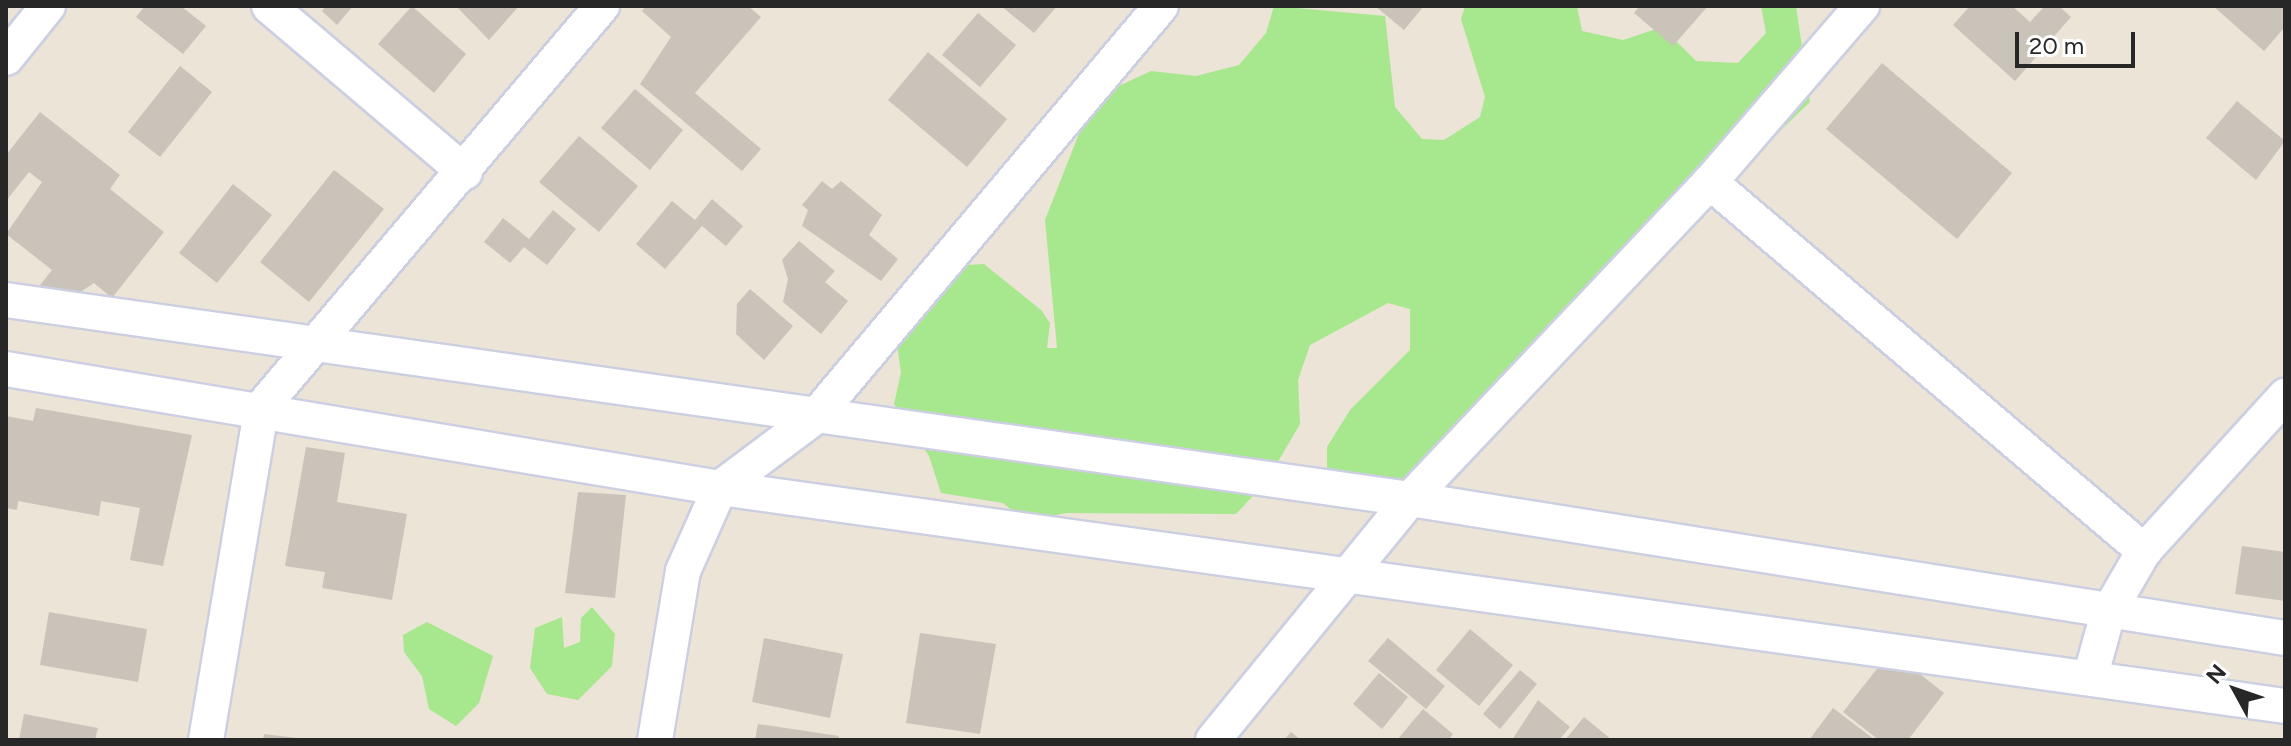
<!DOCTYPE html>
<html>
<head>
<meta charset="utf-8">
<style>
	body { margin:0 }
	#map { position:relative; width:2291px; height:746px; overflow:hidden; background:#ebe4d7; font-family:Figtree,sans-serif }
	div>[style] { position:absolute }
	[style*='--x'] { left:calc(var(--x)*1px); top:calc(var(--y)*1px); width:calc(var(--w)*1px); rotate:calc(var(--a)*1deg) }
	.green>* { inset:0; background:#a7e78d }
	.building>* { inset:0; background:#c9c3ba }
	.roads { filter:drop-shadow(2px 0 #cccfe2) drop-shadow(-2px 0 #cccfe2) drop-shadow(0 2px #cccfe2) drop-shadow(0 -2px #cccfe2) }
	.street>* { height:34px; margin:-17px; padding:0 17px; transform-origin:17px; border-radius:17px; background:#fff }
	span { translate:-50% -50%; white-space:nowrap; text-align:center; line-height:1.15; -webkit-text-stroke:7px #fff; paint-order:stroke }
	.frame { position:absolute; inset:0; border:8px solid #272727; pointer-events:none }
	.north { position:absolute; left:2195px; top:650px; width:80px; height:80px; -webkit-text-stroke:6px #fff; paint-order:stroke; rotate:310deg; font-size:22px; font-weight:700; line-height:32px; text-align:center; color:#272727 }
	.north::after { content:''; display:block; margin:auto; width:28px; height:36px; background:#272727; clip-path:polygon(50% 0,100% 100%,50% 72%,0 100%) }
	.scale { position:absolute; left:2015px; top:32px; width:120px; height:36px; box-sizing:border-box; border:4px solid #272727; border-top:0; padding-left:10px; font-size:24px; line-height:28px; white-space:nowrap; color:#272727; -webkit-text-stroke:6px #fff; paint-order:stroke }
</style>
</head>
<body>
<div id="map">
	<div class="green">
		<i style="clip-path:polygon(1274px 6px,1385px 16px,1395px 107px,1422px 139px,1444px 140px,1480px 117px,1485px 97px,1461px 19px,1465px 6px,1577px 6px,1582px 31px,1623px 40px,1662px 27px,1696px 61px,1738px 63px,1766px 33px,1761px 6px,1796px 6px,1810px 102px,1681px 226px,1427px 508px,1383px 504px,1327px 470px,1327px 447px,1350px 410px,1410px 350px,1410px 309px,1388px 303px,1310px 345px,1298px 380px,1300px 424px,1266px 482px,1236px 514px,1066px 513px,1025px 521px,1003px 503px,941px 493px,929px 456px,894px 404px,901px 373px,896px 337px,954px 266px,984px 264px,1041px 310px,1050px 323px,1047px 348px,1057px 348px,1045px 220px,1093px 98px,1151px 71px,1196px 76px,1239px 65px,1266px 33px)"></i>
		<i style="clip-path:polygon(592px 607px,615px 634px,612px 666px,578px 700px,547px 694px,530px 668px,535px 628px,562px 617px,564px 648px,580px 642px,581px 618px)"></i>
		<i style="clip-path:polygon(427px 622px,493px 656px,479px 703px,456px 726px,429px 709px,422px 676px,404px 652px,403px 635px)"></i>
	</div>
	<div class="building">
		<i style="clip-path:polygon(145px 6px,181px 6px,206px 26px,183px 54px,136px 17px)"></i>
		<i style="clip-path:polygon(326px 6px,353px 6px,337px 25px,322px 11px)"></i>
		<i style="clip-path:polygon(412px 6px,466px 54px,434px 93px,378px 44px)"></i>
		<i style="clip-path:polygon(456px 6px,519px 6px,489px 40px)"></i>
		<i style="clip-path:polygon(646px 6px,748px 6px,761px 17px,695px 93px,761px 149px,742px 171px,640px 84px,671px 37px,642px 11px)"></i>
		<i style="clip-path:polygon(1001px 6px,1057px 6px,1034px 33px)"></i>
		<i style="clip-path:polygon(1375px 6px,1424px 6px,1404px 30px)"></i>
		<i style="clip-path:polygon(1640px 6px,1708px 6px,1673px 46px,1634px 13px)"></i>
		<i style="clip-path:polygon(1970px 6px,2012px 6px,2030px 22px,2045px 6px,2059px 6px,2071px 17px,2015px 81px,1953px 25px)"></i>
		<i style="clip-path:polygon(2213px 6px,2285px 6px,2285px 27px,2264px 51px)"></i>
		<i style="clip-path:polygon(978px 13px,1016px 45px,980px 87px,942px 55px)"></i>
		<i style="clip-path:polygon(928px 52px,1007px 119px,967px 167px,888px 100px)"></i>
		<i style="clip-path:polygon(1882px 63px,2012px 173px,1957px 239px,1826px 129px)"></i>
		<i style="clip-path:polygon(180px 66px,212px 92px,160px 157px,128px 132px)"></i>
		<i style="clip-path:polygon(635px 89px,683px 130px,650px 170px,601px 128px)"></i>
		<i style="clip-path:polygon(2237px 101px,2285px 141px,2256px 180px,2206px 138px)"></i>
		<i style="clip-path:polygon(40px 112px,120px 175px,110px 189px,164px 232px,112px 298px,94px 283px,67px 301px,33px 294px,52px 270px,6px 234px,42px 182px,29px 172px,6px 201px,6px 155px)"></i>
		<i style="clip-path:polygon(579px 136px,638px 186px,599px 232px,539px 182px)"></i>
		<i style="clip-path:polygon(334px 170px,384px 209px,309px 302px,260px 262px)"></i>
		<i style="clip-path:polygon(822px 181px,832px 189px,841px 181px,882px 215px,869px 235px,898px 259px,881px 281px,802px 226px,808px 210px,802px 205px)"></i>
		<i style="clip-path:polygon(233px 184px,272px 215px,217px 283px,179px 253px)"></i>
		<i style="clip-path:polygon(712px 199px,743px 226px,726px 246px,702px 226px,665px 269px,636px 244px,672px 201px,695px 220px)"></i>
		<i style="clip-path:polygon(553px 210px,576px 229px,547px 265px,524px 247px,510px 263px,484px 242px,503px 218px,529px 239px)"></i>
		<i style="clip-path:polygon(799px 241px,835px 271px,825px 282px,848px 301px,821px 334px,783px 302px,788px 279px,782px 260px)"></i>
		<i style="clip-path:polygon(750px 289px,793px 326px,764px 360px,736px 334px,737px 304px)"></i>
		<i style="clip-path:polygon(36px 408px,192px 435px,163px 566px,130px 560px,140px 508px,101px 501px,99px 516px,18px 501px,17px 510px,6px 508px,6px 416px,33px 421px)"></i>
		<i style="clip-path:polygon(306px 447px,345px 453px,337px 502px,407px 514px,392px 600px,322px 588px,325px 572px,285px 566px)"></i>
		<i style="clip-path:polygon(578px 492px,626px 495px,615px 598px,565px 593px)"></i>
		<i style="clip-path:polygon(2242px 546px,2285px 552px,2285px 601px,2235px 594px)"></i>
		<i style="clip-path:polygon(49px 612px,147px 629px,138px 682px,40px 665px)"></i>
		<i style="clip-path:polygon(1470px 629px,1513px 665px,1479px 706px,1436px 670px)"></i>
		<i style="clip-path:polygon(920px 633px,996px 644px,980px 734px,906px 723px)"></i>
		<i style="clip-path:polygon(764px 638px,843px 654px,830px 718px,752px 702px)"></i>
		<i style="clip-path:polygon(1388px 638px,1445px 686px,1426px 709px,1368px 661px)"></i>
		<i style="clip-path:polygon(1891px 651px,1944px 693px,1908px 740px,1879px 740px,1843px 712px)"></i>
		<i style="clip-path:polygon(1520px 670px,1537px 684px,1500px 729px,1483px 714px)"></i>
		<i style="clip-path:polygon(1379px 673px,1408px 697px,1382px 729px,1353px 704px)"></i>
		<i style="clip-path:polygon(1538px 700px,1570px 727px,1559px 740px,1512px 740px)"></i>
		<i style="clip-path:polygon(1833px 708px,1875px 740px,1809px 740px)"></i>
		<i style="clip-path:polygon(1423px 709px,1453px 734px,1449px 740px,1397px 740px)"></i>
		<i style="clip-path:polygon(24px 714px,98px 728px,95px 740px,19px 740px)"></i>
		<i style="clip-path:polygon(1584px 717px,1612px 740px,1565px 740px)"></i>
		<i style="clip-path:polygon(758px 724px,839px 736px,838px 740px,755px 740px)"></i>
		<i style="clip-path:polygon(1291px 732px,1301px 740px,1284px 740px)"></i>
		<i style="clip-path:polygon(264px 734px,297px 738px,297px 740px,263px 740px)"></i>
	</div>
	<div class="roads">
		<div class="street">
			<i style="--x:269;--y:6;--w:257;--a:40.3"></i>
			<i style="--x:6;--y:58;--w:67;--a:-51.1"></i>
			<i style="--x:1710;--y:182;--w:570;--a:40.37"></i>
			<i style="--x:6;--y:300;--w:1418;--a:8.07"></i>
			<i style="--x:1410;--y:499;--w:886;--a:9.03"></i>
			<i style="--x:6;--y:369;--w:724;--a:9.46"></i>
			<i style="--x:720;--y:488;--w:1580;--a:7.93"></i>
			<i style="--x:2090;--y:678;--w:67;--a:-74.5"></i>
			<i style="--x:2108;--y:613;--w:72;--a:-59.9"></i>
			<i style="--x:2144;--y:551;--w:210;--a:-47.7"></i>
			<i style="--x:206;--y:740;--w:338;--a:-80.5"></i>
			<i style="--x:262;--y:407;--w:526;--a:-49.71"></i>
			<i style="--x:655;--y:740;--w:171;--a:-80.6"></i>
			<i style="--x:683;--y:571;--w:91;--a:-66"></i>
			<i style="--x:720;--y:488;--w:119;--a:-36.8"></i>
			<i style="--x:815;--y:417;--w:537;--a:-49.91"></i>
			<i style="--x:1213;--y:740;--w:311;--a:-50.7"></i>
			<i style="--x:1410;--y:499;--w:436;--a:-46.6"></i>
			<i style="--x:1710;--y:182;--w:233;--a:-49.2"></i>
		</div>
	</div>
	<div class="frame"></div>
	<div class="north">N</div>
	<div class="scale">20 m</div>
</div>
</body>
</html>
